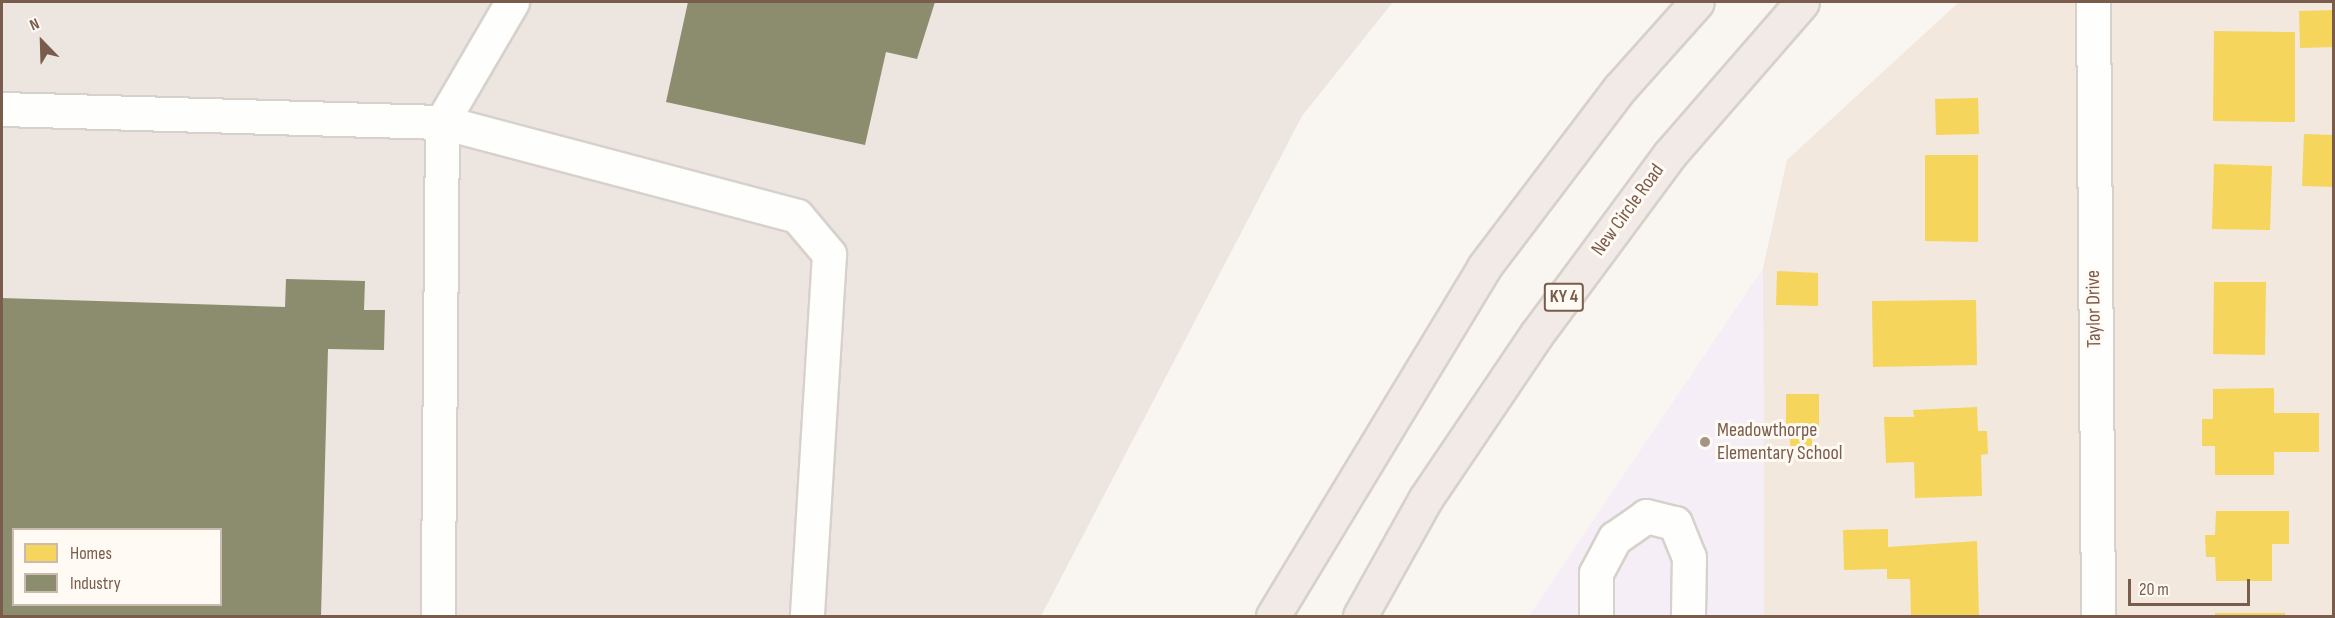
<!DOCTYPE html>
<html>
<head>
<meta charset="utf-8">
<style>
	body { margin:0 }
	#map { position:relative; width:2335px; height:618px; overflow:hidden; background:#f9f5f0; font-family:"Sofia Sans Condensed",sans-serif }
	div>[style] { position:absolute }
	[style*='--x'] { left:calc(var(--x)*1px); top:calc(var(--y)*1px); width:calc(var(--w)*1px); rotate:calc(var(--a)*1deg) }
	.residential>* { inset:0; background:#f2e8de }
	.industrial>* { inset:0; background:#ede5e0 }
	.education>* { inset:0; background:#f6eef6 }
	.homes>* { inset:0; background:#f6d55c }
	.industry>* { inset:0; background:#8c8c6e }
	.roads { filter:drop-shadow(2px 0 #d7d1cb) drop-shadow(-2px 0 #d7d1cb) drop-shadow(0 2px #d7d1cb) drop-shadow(0 -2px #d7d1cb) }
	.minor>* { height:33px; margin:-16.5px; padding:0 16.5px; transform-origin:16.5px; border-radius:16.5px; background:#fefefd }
	.highway>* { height:33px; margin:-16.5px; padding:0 16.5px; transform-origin:16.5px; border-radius:16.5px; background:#f2eae7 }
	.dots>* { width:16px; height:16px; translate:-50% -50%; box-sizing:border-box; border:3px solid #fffaf3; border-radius:50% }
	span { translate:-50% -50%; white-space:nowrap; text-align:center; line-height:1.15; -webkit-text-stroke:6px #fffaf3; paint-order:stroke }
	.shield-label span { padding:2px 4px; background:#fffaf3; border:2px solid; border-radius:4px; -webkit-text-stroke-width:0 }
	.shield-label { font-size:18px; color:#7a5c4d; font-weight:700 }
	.street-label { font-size:20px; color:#7a5c4d }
	.poi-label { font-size:20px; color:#7a5c4d }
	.left { translate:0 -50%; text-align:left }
	.frame { position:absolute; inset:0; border:3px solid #7a5c4d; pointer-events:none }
	.legend { position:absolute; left:12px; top:528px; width:210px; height:78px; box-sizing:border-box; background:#fffaf3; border:2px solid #cabbb1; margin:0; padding:8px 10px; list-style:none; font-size:18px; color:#7a5c4d }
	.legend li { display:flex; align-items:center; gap:12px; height:30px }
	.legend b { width:30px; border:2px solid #cabbb1 }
	.north { position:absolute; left:12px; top:12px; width:60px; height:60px; -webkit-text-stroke:4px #fffaf3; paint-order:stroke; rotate:337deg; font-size:16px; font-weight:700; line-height:24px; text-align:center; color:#7a5c4d }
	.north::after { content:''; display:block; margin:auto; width:21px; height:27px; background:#7a5c4d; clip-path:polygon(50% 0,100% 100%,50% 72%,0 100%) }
	.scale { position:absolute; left:2128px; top:579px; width:122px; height:27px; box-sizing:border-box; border:3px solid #7a5c4d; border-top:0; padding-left:8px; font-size:18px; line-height:21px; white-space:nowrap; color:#7a5c4d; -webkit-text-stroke:4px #fffaf3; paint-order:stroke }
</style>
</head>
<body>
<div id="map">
	<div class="residential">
		<i style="clip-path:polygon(1959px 2px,2333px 2px,2333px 616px,1764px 616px,1763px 268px,1787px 160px)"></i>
	</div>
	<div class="industrial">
		<i style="clip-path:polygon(evenodd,2px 2px,1393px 2px,1302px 116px,1041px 616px,2px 616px,2px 2px,14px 530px,220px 530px,220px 604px,14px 604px,14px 530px)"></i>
	</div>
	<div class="education">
		<i style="clip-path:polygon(1763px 268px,1764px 616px,1529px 616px)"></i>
	</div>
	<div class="homes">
		<i style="clip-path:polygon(2334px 10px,2334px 47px,2300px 48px,2299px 11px)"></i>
		<i style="clip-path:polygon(2214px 31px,2295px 32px,2295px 122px,2213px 121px)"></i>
		<i style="clip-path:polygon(1978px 98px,1979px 134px,1936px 135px,1935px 99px)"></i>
		<i style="clip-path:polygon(2304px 134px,2334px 135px,2334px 187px,2302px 186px)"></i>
		<i style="clip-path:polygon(1925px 155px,1978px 155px,1978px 242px,1925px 241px)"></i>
		<i style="clip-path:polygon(2214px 164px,2272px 166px,2270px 230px,2212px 229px)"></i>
		<i style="clip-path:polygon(1777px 271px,1818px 273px,1818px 306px,1776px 305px)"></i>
		<i style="clip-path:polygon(2214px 282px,2266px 282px,2265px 355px,2213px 354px)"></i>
		<i style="clip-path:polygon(1976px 300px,1977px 365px,1873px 367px,1872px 301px)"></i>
		<i style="clip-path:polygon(2274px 388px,2274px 413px,2319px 413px,2319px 452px,2274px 452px,2274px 475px,2215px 475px,2215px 446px,2202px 446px,2202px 419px,2213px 419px,2213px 389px)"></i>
		<i style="clip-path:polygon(1786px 394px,1819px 394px,1819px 430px,1786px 429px)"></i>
		<i style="clip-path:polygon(1977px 407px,1978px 431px,1987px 431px,1988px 454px,1981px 455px,1982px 496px,1915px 498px,1914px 462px,1886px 463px,1884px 417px,1914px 417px,1913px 410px)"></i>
		<i style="clip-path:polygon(1790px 438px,1812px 438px,1812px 457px,1791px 457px)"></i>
		<i style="clip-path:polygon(2216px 511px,2289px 511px,2289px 544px,2272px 544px,2272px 581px,2216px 581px,2215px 557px,2206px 557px,2205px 535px,2215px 535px)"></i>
		<i style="clip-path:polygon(1888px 529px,1888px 547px,1977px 541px,1979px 616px,1911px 616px,1910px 579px,1887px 579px,1887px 569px,1844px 570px,1843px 530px)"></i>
		<i style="clip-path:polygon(2215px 613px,2285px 613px,2285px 616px,2215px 616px)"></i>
	</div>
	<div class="industry">
		<i style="clip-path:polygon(688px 2px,935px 2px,917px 59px,886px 52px,865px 145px,666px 102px)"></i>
		<i style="clip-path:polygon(evenodd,286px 279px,365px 281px,364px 310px,385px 310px,384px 350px,328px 349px,321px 616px,2px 616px,2px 298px,285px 307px,286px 279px,14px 530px,220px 530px,220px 604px,14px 604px,14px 530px)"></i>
	</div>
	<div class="roads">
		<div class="minor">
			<i style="--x:512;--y:2;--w:139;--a:120.3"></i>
			<i style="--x:442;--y:122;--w:367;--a:14.8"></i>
			<i style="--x:797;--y:216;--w:50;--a:49.9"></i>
			<i style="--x:829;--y:254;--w:363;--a:93.5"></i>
			<i style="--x:2093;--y:2;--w:614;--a:89.53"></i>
			<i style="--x:2;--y:109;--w:440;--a:1.7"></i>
			<i style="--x:442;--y:122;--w:494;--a:90.5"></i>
			<i style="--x:1596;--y:616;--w:43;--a:-90"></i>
			<i style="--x:1596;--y:573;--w:40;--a:-62"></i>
			<i style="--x:1615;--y:538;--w:38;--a:-35"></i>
			<i style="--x:1646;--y:516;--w:30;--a:14"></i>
			<i style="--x:1675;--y:523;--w:37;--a:68"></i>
			<i style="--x:1689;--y:557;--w:59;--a:91"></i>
		</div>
		<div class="highway">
			<i style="--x:1273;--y:616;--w:408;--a:-58.8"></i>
			<i style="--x:1484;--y:267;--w:225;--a:-52.8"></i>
			<i style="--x:1620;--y:88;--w:115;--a:-48.2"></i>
			<i style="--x:1360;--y:616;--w:135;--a:-60.8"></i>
			<i style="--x:1426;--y:498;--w:197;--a:-56"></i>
			<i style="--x:1536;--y:335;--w:225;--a:-53.5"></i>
			<i style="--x:1670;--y:154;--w:201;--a:-49"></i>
		</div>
	</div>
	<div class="dots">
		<i style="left:1705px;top:442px;background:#a69286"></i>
	</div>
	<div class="shield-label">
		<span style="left:1564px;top:297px">KY 4</span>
	</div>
	<div class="street-label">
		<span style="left:1628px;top:210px;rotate:-54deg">New Circle Road</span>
		<span style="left:2094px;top:309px;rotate:-91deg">Taylor Drive</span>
	</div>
	<div class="poi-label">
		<span class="left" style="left:1717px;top:442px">Meadowthorpe<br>Elementary School</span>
	</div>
	<div class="frame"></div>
	<ul class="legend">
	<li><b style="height:16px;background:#f6d55c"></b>Homes</li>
	<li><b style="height:16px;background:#8c8c6e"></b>Industry</li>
	</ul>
	<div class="north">N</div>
	<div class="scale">20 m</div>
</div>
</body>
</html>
